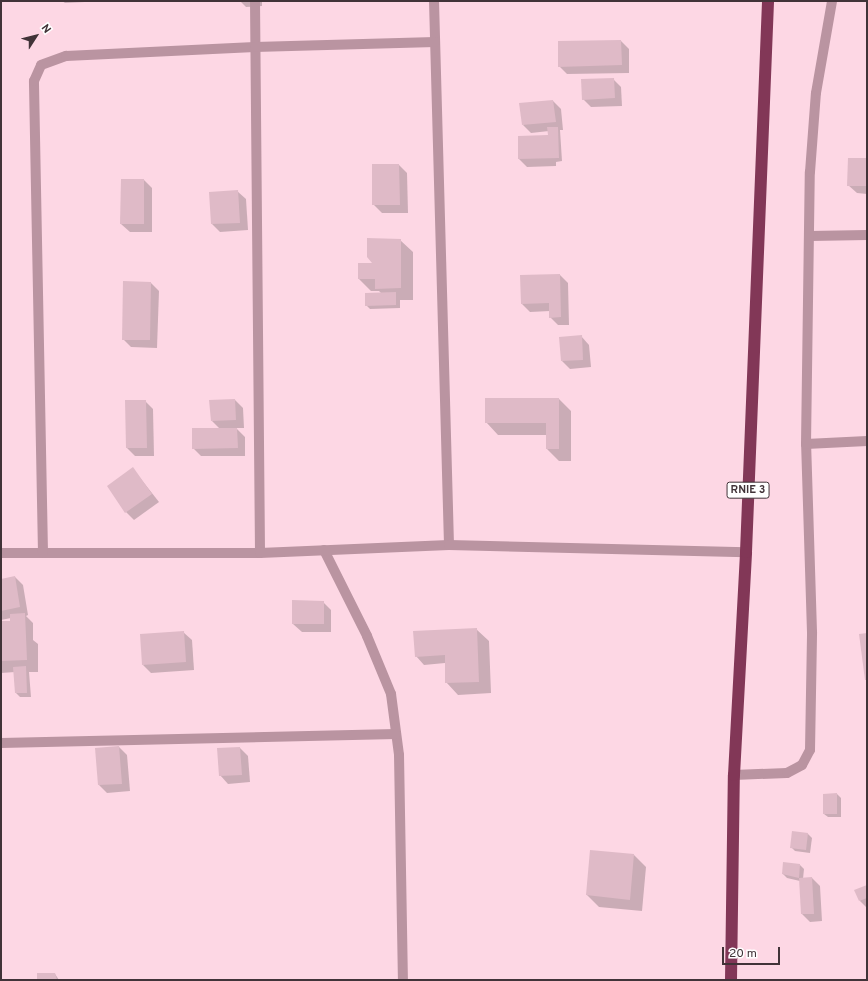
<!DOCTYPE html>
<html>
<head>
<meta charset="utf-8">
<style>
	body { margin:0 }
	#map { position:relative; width:868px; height:981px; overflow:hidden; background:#fdd7e4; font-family:Overpass,sans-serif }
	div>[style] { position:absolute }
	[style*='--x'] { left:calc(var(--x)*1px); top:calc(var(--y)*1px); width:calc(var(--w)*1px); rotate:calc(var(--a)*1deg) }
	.shadow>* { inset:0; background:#0003 }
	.building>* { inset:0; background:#dfbac7 }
	.street>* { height:10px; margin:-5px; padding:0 5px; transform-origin:5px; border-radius:5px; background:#ba94a1 }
	.highway>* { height:12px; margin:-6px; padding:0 6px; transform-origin:6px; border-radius:6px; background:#823757 }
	span { translate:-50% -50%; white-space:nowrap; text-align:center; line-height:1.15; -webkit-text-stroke:3px #fff; paint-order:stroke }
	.shield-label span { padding:1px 3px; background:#fff; border:1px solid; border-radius:3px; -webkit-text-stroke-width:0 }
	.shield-label { font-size:11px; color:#413338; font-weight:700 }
	.frame { position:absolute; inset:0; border:2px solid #413338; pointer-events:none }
	.north { position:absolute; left:16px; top:16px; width:40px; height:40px; -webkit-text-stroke:3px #fff; paint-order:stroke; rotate:54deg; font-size:11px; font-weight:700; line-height:16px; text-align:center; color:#413338 }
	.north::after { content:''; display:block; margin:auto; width:14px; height:18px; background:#413338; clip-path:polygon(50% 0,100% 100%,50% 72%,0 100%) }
	.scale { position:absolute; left:722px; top:947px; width:58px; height:18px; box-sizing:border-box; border:2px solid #413338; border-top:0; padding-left:5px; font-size:12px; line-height:14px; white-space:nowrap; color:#413338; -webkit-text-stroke:3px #fff; paint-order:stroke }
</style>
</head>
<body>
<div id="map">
	<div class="shadow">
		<i style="clip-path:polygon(62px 1px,85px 1px,85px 2px,65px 3px)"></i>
		<i style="clip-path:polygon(240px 1px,262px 1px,262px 6px,246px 7px)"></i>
		<i style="clip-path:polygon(621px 41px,629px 49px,629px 73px,567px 74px,559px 66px)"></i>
		<i style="clip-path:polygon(613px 79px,621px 87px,622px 106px,591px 107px,583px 99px)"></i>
		<i style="clip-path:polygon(553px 101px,561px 109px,563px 130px,560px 130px,562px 161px,556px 162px,556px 166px,527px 167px,519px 159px,519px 137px,549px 138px,549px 131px,531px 133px,523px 125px)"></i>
		<i style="clip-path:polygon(867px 159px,867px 194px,857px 193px,848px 185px)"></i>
		<i style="clip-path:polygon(373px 165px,399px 165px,407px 173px,408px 213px,382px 213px,373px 204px)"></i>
		<i style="clip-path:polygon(144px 180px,152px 188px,152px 232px,130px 232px,121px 224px)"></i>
		<i style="clip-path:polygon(237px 191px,246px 199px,248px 230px,220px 232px,212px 224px)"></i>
		<i style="clip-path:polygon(400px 240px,413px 252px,413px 300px,400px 300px,400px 308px,370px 309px,366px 305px,381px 293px,379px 291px,371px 291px,359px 279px,359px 264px,374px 264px)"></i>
		<i style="clip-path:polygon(560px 275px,568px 283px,569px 325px,558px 325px,550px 317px,550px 311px,530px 312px,522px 304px)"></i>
		<i style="clip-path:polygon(151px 283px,159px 291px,157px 348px,131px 347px,123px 339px)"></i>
		<i style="clip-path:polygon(581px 336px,589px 345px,591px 367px,570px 369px,562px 361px)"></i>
		<i style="clip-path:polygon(559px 399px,571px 411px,571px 461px,559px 461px,547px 449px,547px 435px,498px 435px,486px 422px)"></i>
		<i style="clip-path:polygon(235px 400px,243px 408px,244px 428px,236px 428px,245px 437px,245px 456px,201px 456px,193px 448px,220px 429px,212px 421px)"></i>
		<i style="clip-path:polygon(145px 401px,153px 409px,154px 456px,135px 456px,127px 448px)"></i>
		<i style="clip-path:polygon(133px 469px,159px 502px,134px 520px,126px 512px)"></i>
		<i style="clip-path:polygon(15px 577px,23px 585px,28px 615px,26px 616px,33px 623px,33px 640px,38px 644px,38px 672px,29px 672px,31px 697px,20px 697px,16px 693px,15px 672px,1px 673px,1px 622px,11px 622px,11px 618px,1px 620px,1px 580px)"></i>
		<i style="clip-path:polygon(323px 602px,331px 610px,331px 632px,302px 632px,293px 624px)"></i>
		<i style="clip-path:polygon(476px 629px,489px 641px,491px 693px,458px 695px,446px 682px,445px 663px,424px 665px,416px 656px)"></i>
		<i style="clip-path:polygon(183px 632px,192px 640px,194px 670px,151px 673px,143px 665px)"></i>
		<i style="clip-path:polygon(119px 747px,127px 755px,130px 791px,107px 793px,99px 785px)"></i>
		<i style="clip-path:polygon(240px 748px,248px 756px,250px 782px,228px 784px,220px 775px,218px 749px)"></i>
		<i style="clip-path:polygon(837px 794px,841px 798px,841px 817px,828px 817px,824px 814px)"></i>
		<i style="clip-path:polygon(793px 832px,808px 834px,812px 838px,810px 853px,795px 851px,791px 847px)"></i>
		<i style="clip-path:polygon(634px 855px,646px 867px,642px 911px,599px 907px,587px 895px)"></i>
		<i style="clip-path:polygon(800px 865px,804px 869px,803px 879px,812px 878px,820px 886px,822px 921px,810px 922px,802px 914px,800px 881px,787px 878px,783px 874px)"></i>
		<i style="clip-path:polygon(867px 886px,867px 908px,860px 901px)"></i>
		<i style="clip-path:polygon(55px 974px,59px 980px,38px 980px)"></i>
	</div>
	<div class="building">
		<i style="clip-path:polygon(621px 40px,622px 65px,558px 67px,558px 41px)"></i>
		<i style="clip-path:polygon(614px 78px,615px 98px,582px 100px,581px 79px)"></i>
		<i style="clip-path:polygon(553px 100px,556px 122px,522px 125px,519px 103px)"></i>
		<i style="clip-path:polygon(547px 127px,558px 127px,559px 158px,518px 159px,518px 136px,548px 135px)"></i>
		<i style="clip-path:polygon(848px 158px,867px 158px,867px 186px,847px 186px)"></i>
		<i style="clip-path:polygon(372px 164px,399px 164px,400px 205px,372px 205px)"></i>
		<i style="clip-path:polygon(121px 179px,144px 179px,144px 224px,120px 224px)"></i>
		<i style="clip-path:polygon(238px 190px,240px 223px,211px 224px,209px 192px)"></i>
		<i style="clip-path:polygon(367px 238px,401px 239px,401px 288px,375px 289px,375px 279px,358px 279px,358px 263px,372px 263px,367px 257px)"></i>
		<i style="clip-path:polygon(560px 274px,561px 317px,549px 318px,549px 303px,521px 304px,520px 275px)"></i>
		<i style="clip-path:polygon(123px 281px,151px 282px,150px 340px,122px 340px)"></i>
		<i style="clip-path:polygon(396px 292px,396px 305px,365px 306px,365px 293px)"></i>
		<i style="clip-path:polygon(582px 335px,583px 360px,561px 361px,559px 337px)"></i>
		<i style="clip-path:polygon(485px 398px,559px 398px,559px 449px,546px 449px,546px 423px,485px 423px)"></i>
		<i style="clip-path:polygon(235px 399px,236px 420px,211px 421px,209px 400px)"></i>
		<i style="clip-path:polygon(125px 400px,146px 400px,147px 448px,126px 448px)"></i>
		<i style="clip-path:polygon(192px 428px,237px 428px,238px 448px,192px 449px)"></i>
		<i style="clip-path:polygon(133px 467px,152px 494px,125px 513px,107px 486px)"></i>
		<i style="clip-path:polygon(15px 576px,20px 607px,1px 611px,1px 579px)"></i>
		<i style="clip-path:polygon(292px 600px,324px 601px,324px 624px,292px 624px)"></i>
		<i style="clip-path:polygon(25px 613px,27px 660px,1px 661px,1px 621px,10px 621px,10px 614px)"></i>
		<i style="clip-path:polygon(477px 628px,479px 682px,445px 683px,445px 655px,415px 657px,413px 631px)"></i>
		<i style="clip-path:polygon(184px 631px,186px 662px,142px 665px,140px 634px)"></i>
		<i style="clip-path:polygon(867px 633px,867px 680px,865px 680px,859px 634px)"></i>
		<i style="clip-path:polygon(26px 666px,27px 693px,15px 693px,13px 667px)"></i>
		<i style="clip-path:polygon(119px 746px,122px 784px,98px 785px,95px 748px)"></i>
		<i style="clip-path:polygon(240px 747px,242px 775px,219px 776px,217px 748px)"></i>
		<i style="clip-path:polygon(837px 793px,837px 814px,823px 814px,823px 794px)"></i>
		<i style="clip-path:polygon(792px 831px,808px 833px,806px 850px,790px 848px)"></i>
		<i style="clip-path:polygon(590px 850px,634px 854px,630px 900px,586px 895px)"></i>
		<i style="clip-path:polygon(783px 862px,800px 864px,799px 878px,782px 874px)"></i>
		<i style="clip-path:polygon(812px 877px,814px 914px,801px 914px,799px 878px)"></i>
		<i style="clip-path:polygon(867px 885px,867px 898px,859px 901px,854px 890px)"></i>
		<i style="clip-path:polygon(37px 973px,55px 973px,57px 980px,37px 980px)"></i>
	</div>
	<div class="street">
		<i style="--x:255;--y:1;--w:552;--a:89.48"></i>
		<i style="--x:434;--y:1;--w:544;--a:88.42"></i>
		<i style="--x:810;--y:236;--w:57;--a:-1"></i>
		<i style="--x:806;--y:444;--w:61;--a:-2.8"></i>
		<i style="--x:324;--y:550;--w:96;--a:63.4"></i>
		<i style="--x:367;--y:636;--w:63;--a:67.5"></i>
		<i style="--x:391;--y:694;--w:62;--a:82.5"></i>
		<i style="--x:399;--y:755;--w:225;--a:89"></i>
		<i style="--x:1;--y:553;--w:259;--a:0"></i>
		<i style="--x:260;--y:553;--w:189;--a:-2.4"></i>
		<i style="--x:449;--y:545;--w:297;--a:1.4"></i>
		<i style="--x:43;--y:553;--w:472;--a:-91.1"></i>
		<i style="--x:34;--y:81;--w:17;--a:-66"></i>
		<i style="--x:41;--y:65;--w:27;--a:-20"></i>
		<i style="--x:66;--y:56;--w:189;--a:-2.7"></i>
		<i style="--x:255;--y:47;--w:180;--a:-1.6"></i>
		<i style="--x:1;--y:743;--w:395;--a:-1.3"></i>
		<i style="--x:734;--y:775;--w:53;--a:-2.2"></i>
		<i style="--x:787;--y:773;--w:17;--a:-28"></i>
		<i style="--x:802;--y:765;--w:17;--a:-62"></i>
		<i style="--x:810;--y:750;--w:118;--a:-89"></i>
		<i style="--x:812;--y:632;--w:188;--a:-91.8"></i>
		<i style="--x:806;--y:444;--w:272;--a:-89.2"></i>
		<i style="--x:810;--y:172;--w:79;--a:-85.7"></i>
		<i style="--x:816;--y:93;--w:93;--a:-80.1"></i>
	</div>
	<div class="highway">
		<i style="--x:731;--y:980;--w:205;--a:-89.2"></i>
		<i style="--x:734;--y:775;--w:223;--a:-86.9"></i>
		<i style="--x:746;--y:552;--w:551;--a:-87.71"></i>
	</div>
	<div class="shield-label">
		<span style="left:748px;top:490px">RNIE 3</span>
	</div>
	<div class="frame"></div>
	<div class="north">N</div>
	<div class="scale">20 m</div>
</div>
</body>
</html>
